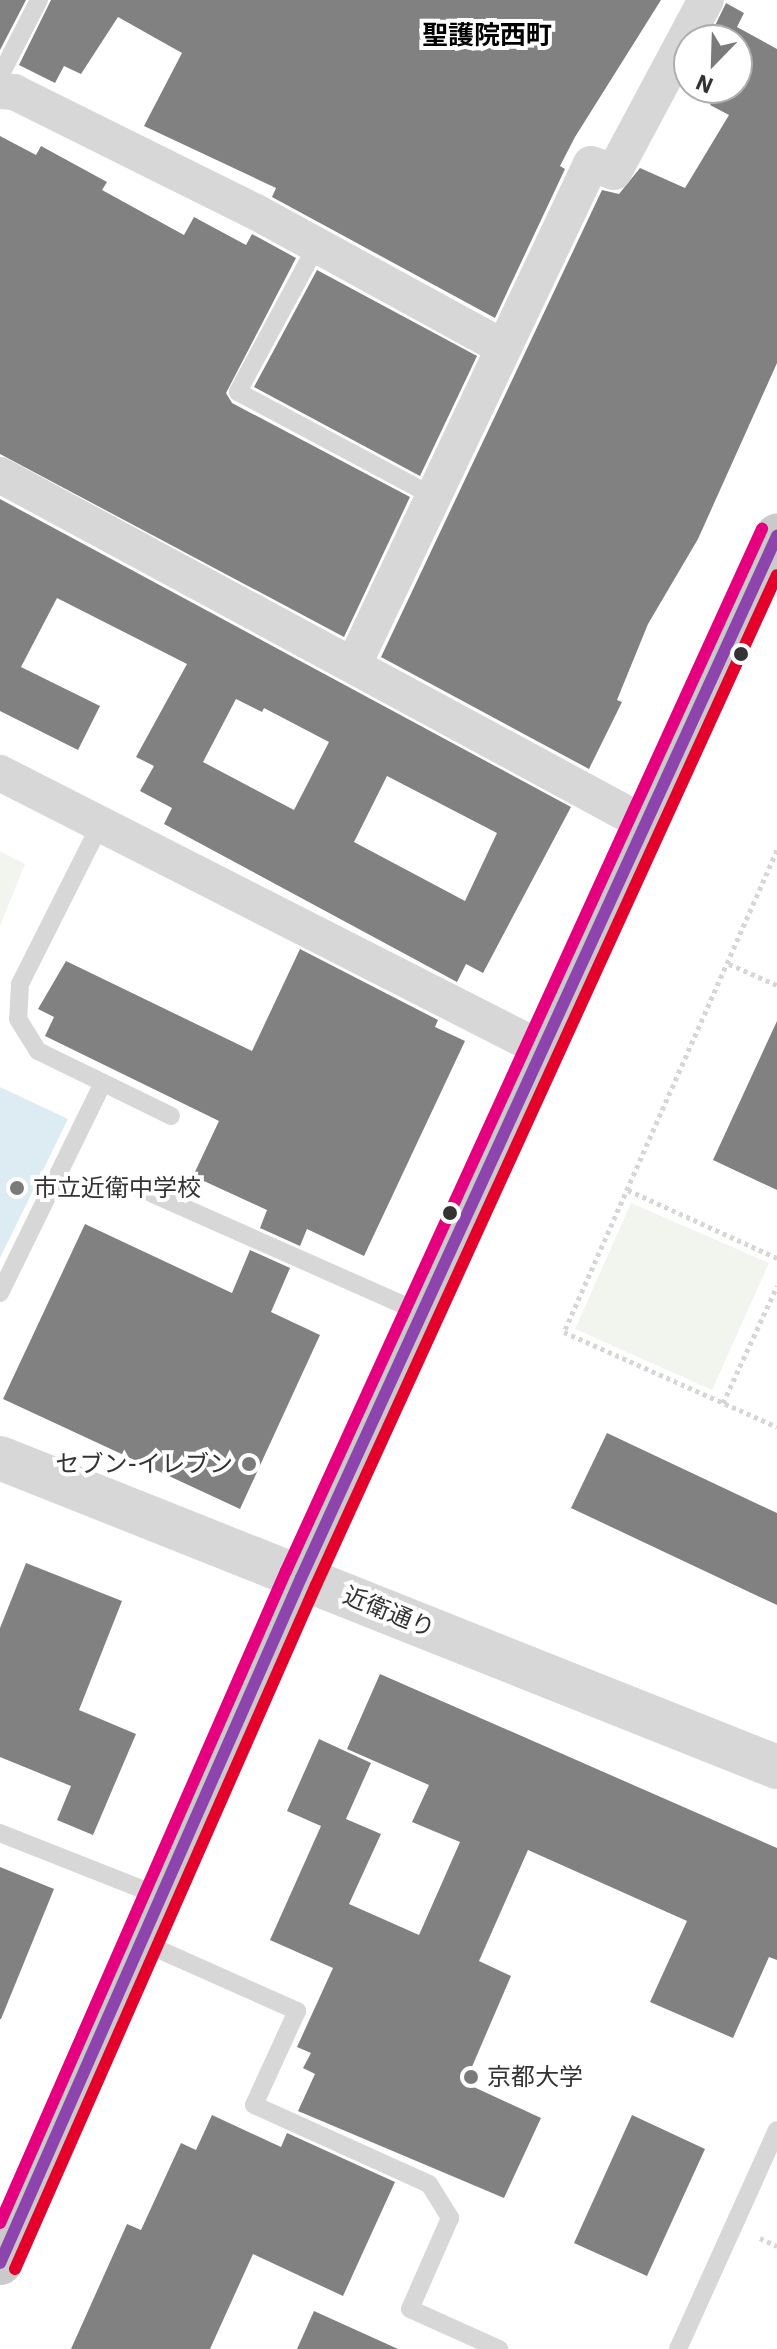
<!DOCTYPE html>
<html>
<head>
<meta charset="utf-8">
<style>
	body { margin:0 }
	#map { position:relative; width:777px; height:2349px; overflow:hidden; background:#fff; font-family:"IBM Plex Sans","Noto Sans JP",sans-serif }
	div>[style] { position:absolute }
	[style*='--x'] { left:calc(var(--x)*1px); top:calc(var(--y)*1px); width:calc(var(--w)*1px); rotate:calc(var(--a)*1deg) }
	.green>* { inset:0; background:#f1f5ed }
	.water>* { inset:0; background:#ddebf3 }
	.building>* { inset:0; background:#818181 }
	.path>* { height:5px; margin-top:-2.5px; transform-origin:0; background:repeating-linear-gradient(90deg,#d6d6d6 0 4px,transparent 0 8px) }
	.service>* { height:18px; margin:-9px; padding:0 9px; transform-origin:9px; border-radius:9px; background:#d7d7d7 }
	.minor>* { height:36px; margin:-18px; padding:0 18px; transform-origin:18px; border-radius:18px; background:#d7d7d7 }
	.tertiary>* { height:44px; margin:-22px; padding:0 22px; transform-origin:22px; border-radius:22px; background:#d7d7d7 }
	.primary>* { height:44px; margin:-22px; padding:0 22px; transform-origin:22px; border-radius:22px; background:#cacaca }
	.bus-1>* { height:12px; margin:-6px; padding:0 6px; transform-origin:6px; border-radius:6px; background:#8e44ad }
	.bus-2>* { height:12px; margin:-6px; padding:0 6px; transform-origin:6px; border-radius:6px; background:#e4002b }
	.bus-3>* { height:12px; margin:-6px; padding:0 6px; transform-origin:6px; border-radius:6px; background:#e4007f }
	.dots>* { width:22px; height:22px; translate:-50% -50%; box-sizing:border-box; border:4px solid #fff; border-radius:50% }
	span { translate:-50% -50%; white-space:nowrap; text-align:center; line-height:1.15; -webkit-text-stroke:8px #fff; paint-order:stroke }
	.poi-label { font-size:24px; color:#333 }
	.left { translate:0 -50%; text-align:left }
	.right { translate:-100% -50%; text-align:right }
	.street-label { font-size:24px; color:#333 }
	.neighbourhood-label { font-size:26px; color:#000; font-weight:700 }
	.north { position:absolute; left:673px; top:24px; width:80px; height:80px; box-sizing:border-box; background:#fff; border:2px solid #adadad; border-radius:50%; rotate:203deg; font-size:22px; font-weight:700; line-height:32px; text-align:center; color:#333 }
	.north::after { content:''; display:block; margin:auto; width:28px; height:36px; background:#7a7a7a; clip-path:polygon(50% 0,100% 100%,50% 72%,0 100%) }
</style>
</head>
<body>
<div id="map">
	<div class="green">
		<i style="clip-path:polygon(0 851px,25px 864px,0 926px)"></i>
		<i style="clip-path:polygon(631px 1203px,769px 1263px,712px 1390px,575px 1329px)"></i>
	</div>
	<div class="water">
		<i style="clip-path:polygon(0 1087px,68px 1119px,0 1258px)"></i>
	</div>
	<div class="building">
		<i style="clip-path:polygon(0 0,26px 0,0 50px)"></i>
		<i style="clip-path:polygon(51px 0,661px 0,575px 137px,560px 166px,565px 169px,495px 318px,272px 197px,276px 188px,144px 126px,182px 53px,118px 17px,81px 74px,64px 66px,55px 83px,19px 65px)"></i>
		<i style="clip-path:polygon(726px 3px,744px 13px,737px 27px,777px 49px,777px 363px,698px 539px,648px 624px,617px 700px,622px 702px,589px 769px,381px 657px,602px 190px,619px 194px,640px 168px,685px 188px,729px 115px,710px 105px,716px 95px,703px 88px,737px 88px,737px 40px,708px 40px)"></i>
		<i style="clip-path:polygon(0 136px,36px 155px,41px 146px,107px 182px,102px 190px,184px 235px,194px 217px,246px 245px,252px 234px,296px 258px,226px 393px,232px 403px,410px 497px,344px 637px,0 454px)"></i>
		<i style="clip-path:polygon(317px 270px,477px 356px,420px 476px,254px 387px)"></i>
		<i style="clip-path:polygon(evenodd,0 499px,571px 807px,483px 973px,466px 964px,457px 982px,164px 824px,172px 808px,140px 791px,154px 766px,136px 757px,187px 664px,57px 598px,21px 667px,100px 706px,78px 750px,0 711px,0 499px,236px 699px,262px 712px,264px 708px,329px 742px,294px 810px,203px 762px,236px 699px,0 499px,387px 776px,497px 833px,465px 901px,354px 842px,387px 776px)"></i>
		<i style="clip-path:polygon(300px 949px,438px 1020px,435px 1027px,465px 1041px,364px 1256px,307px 1229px,300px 1246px,260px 1228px,267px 1210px,193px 1176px,219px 1121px,45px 1036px,54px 1017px,38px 1009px,66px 961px,252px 1051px)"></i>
		<i style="clip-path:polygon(777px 1021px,777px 1190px,713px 1160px)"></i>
		<i style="clip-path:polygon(85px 1224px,232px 1293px,250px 1250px,290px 1268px,271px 1312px,320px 1335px,240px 1509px,3px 1399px)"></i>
		<i style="clip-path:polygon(607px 1433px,777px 1513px,777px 1605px,571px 1508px)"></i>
		<i style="clip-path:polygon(26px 1563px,122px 1601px,79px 1710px,136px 1734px,93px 1835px,57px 1820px,71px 1786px,0 1757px,0 1628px)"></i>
		<i style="clip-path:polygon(380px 1674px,777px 1848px,777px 1960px,769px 1957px,733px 2038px,650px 2002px,687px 1921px,528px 1850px,479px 1961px,511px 1976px,465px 2083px,541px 2118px,504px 2198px,298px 2111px,315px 2074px,303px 2068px,311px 2053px,297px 2047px,333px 1968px,270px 1940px,321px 1826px,287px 1811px,319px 1739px,371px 1763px,346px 1819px,381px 1834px,349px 1904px,419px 1935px,460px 1842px,412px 1822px,429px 1785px,347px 1749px)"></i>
		<i style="clip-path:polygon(0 1867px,54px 1889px,1px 2019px,0 2019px)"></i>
		<i style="clip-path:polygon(212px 2115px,281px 2147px,287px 2133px,395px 2182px,343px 2296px,253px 2254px,210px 2349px,71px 2349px,127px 2224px,141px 2230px,181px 2143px,196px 2150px)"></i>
		<i style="clip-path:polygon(632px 2115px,705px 2149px,647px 2276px,574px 2243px)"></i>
		<i style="clip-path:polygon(314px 2311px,398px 2349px,297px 2349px)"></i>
	</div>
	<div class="path">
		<i style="--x:777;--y:850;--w:527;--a:113.84"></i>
		<i style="--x:564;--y:1332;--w:233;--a:24"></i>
		<i style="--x:729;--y:964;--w:52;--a:23.6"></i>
		<i style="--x:628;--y:1190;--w:164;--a:24.5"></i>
		<i style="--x:723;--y:1403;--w:129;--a:-65.2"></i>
		<i style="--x:760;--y:2238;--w:19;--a:25"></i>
	</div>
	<div class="service">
		<i style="--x:1;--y:74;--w:83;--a:-62.8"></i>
		<i style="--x:317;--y:245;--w:167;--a:118.3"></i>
		<i style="--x:238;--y:392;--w:221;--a:28.1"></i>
		<i style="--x:101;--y:823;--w:180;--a:116.7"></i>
		<i style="--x:20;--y:984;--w:35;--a:93"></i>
		<i style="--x:18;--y:1019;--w:38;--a:58"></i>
		<i style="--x:38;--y:1051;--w:148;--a:26"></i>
		<i style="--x:135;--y:1186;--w:314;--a:23.9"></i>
		<i style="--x:0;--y:1293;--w:234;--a:-63.9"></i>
		<i style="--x:0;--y:1833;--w:171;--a:21.6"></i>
		<i style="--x:142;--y:1942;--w:170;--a:24"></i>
		<i style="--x:297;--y:2011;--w:103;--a:114.6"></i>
		<i style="--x:254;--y:2105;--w:192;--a:24.3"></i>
		<i style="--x:429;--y:2184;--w:40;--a:58"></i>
		<i style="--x:450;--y:2218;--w:99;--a:113.7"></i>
		<i style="--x:410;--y:2309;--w:98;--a:24.2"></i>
		<i style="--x:678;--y:2349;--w:240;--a:-65.7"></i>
	</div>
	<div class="minor">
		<i style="--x:0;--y:91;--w:14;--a:4"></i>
		<i style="--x:14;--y:92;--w:270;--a:26.4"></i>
		<i style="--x:256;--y:212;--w:281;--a:28.7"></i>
		<i style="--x:0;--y:475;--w:732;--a:28.39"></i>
		<i style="--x:354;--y:664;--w:553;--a:-64.64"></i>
		<i style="--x:591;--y:164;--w:24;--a:19"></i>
		<i style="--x:614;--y:172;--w:195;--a:-61.9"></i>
		<i style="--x:0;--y:773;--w:608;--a:26.99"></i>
	</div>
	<div class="tertiary">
		<i style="--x:0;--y:1458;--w:836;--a:21.69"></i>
	</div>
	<div class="primary">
		<i style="--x:0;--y:2263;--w:748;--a:-66.28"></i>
		<i style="--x:301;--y:1578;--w:1146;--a:-65.45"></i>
	</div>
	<div class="bus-1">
		<i style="--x:0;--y:2263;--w:748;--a:-66.28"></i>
		<i style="--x:301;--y:1578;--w:1146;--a:-65.45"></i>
	</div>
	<div class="bus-2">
		<i style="--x:15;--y:2269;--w:747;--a:-66.25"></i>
		<i style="--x:316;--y:1585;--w:1110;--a:-65.47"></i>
	</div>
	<div class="bus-3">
		<i style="--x:0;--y:2223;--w:712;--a:-66.32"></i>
		<i style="--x:286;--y:1571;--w:1146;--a:-65.45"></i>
	</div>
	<div class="dots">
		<i style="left:741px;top:654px;background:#333"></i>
		<i style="left:17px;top:1188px;background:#7a7a7a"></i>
		<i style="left:450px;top:1213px;background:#333"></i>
		<i style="left:249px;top:1464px;background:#7a7a7a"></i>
		<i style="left:471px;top:2077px;background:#7a7a7a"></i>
	</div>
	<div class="poi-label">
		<span class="left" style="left:33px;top:1188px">市立近衛中学校</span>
		<span class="right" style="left:233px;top:1464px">セブン-イレブン</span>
		<span class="left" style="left:487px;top:2077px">京都大学</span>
	</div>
	<div class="street-label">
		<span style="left:389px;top:1612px;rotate:22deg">近衛通り</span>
	</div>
	<div class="neighbourhood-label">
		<span style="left:487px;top:35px">聖護院西町</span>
	</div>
	<div class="north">N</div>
</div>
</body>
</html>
